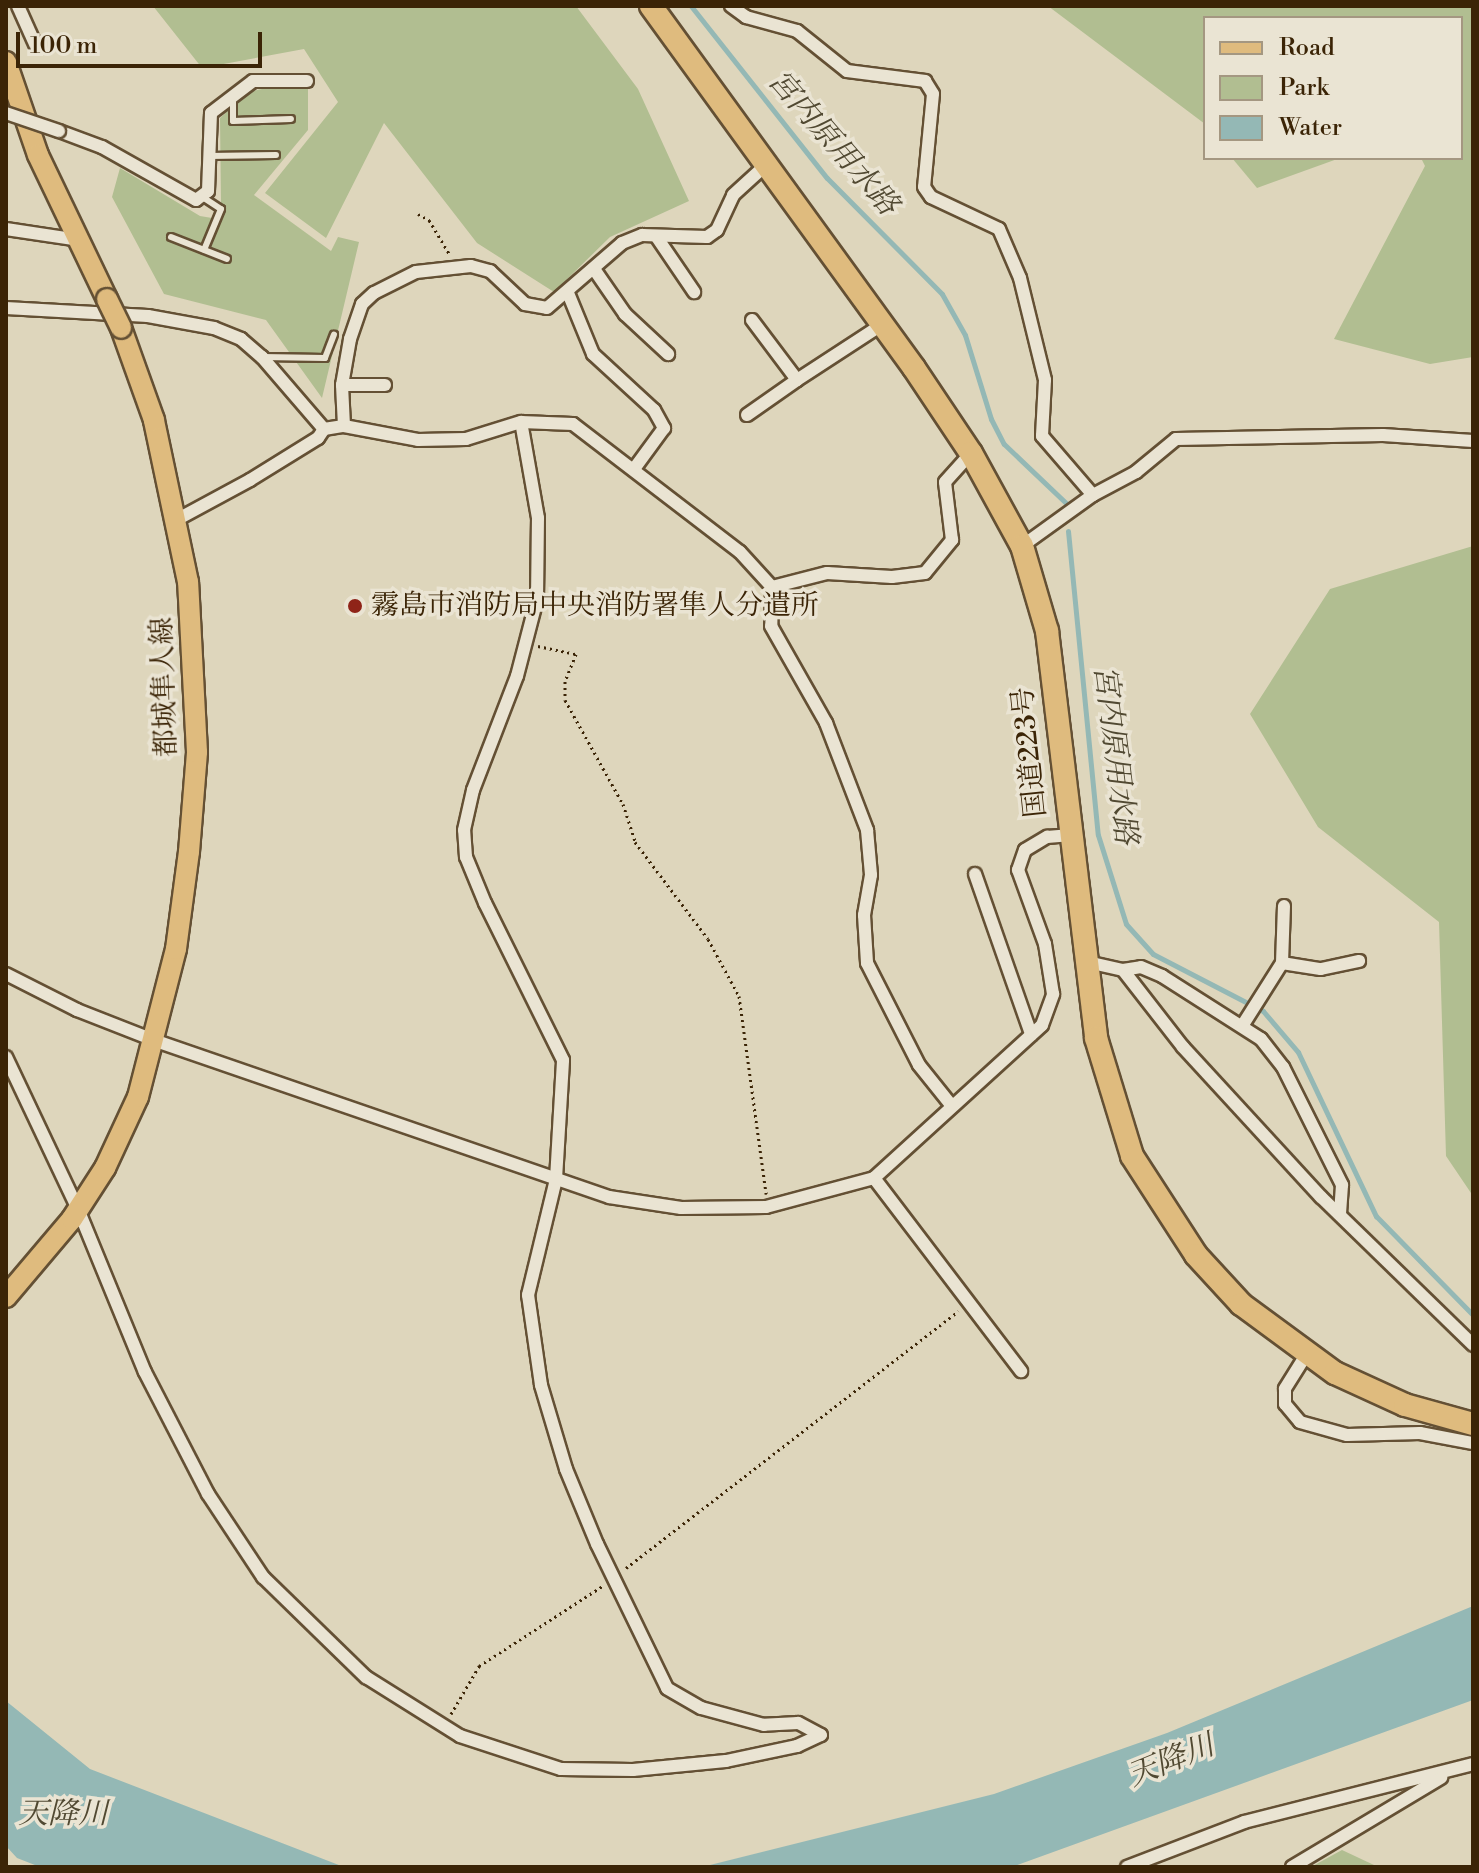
<!DOCTYPE html>
<html>
<head>
<meta charset="utf-8">
<style>
	body { margin:0 }
	#map { position:relative; width:1479px; height:1873px; overflow:hidden; background:#ded6bc; font-family:"Libre Bodoni","Noto Serif JP",serif }
	div>[style] { position:absolute }
	[style*='--x'] { left:calc(var(--x)*1px); top:calc(var(--y)*1px); width:calc(var(--w)*1px); rotate:calc(var(--a)*1deg) }
	.green>* { inset:0; background:#b1be91 }
	.water>* { inset:0; background:#94b8b5 }
	.stream>* { height:5px; margin:-2.5px; padding:0 2.5px; transform-origin:2.5px; border-radius:2.5px; background:#94b8b5 }
	.path>* { height:3px; margin-top:-1.5px; transform-origin:0; background:repeating-linear-gradient(90deg,#3b2406 0 2px,transparent 0 6px) }
	.roads { filter:drop-shadow(2px 0 #645034) drop-shadow(-2px 0 #645034) drop-shadow(0 2px #645034) drop-shadow(0 -2px #645034) }
	.service>* { height:6px; margin:-3px; padding:0 3px; transform-origin:3px; border-radius:3px; background:#eae4d3 }
	.minor>* { height:12px; margin:-6px; padding:0 6px; transform-origin:6px; border-radius:6px; background:#eae4d3 }
	.primary>* { height:20px; margin:-10px; padding:0 10px; transform-origin:10px; border-radius:10px; background:#dfbb7e }
	.trunk>* { height:22px; margin:-11px; padding:0 11px; transform-origin:11px; border-radius:11px; background:#dfbb7e }
	.bridges { filter:drop-shadow(2px 0 #645034) drop-shadow(-2px 0 #645034) drop-shadow(0 2px #645034) drop-shadow(0 -2px #645034) }
	.minor-bridge>* { height:12px; margin:-6px; padding:0 6px; transform-origin:6px; border-radius:6px; background:#eae4d3 }
	.primary-bridge>* { height:20px; margin:-10px; padding:0 10px; transform-origin:10px; border-radius:10px; background:#dfbb7e }
	.dots>* { width:22px; height:22px; translate:-50% -50%; box-sizing:border-box; border:4px solid #eae4d3; border-radius:50% }
	span { translate:-50% -50%; white-space:nowrap; text-align:center; line-height:1.15; -webkit-text-stroke:7px #eae4d3; paint-order:stroke }
	.poi-label { font-size:28px; color:#3b2406 }
	.left { translate:0 -50%; text-align:left }
	.street-label { font-size:28px; color:#3b2406 }
	.water-label { font-size:30px; color:#514932; font-style:italic }
	.frame { position:absolute; inset:0; border:8px solid #3b2406; pointer-events:none }
	.legend { position:absolute; left:1203px; top:16px; width:260px; height:144px; box-sizing:border-box; background:#eae4d3; border:2px solid #a49781; margin:0; padding:10px 14px; list-style:none; font-size:24px; color:#3b2406 }
	.legend li { display:flex; align-items:center; gap:16px; height:40px }
	.legend b { width:40px; border:2px solid #a49781 }
	.scale { position:absolute; left:16px; top:32px; width:246px; height:36px; box-sizing:border-box; border:4px solid #3b2406; border-top:0; padding-left:10px; font-size:24px; line-height:28px; white-space:nowrap; color:#3b2406; -webkit-text-stroke:6px #eae4d3; paint-order:stroke }
</style>
</head>
<body>
<div id="map">
	<div class="green">
		<i style="clip-path:polygon(153px 6px,576px 6px,638px 89px,689px 201px,610px 237px,554px 292px,477px 243px,384px 123px,326px 238px,265px 193px,338px 102px,304px 49px,202px 68px)"></i>
		<i style="clip-path:polygon(1048px 6px,1473px 6px,1473px 357px,1430px 364px,1334px 339px,1425px 166px,1421px 158px,1461px 158px,1461px 18px,1205px 18px,1205px 124px)"></i>
		<i style="clip-path:polygon(271px 87px,308px 88px,308px 130px,254px 195px,331px 251px,338px 237px,359px 242px,322px 398px,266px 320px,164px 294px,112px 197px,120px 168px,200px 216px,212px 218px,221px 205px,220px 118px,249px 92px)"></i>
		<i style="clip-path:polygon(1232px 158px,1340px 158px,1257px 188px)"></i>
		<i style="clip-path:polygon(1473px 546px,1473px 1196px,1446px 1156px,1439px 922px,1318px 827px,1250px 714px,1330px 589px)"></i>
		<i style="clip-path:polygon(1342px 1850px,1374px 1865px,1376px 1867px,1311px 1867px)"></i>
	</div>
	<div class="water">
		<i style="clip-path:polygon(1473px 1606px,1473px 1700px,1012px 1867px,702px 1867px,994px 1794px,1167px 1733px)"></i>
		<i style="clip-path:polygon(6px 1701px,90px 1769px,344px 1867px,40px 1867px,17px 1858px,6px 1846px)"></i>
	</div>
	<div class="stream">
		<i style="--x:691;--y:6;--w:219;--a:51.7"></i>
		<i style="--x:827;--y:178;--w:163;--a:45.2"></i>
		<i style="--x:942;--y:294;--w:47;--a:60.7"></i>
		<i style="--x:965;--y:335;--w:88;--a:72.8"></i>
		<i style="--x:991;--y:419;--w:28;--a:63"></i>
		<i style="--x:1004;--y:444;--w:87;--a:43.6"></i>
		<i style="--x:1068;--y:531;--w:305;--a:84.4"></i>
		<i style="--x:1098;--y:835;--w:93;--a:72.5"></i>
		<i style="--x:1126;--y:924;--w:40;--a:48"></i>
		<i style="--x:1153;--y:954;--w:124;--a:27.4"></i>
		<i style="--x:1263;--y:1011;--w:54;--a:49.5"></i>
		<i style="--x:1298;--y:1052;--w:182;--a:64.6"></i>
		<i style="--x:1376;--y:1216;--w:139;--a:45.6"></i>
	</div>
	<div class="path">
		<i style="--x:418;--y:214;--w:13;--a:29"></i>
		<i style="--x:429;--y:220;--w:39;--a:59"></i>
		<i style="--x:538;--y:646;--w:39;--a:12"></i>
		<i style="--x:576;--y:654;--w:29;--a:112"></i>
		<i style="--x:565;--y:681;--w:19;--a:90"></i>
		<i style="--x:565;--y:700;--w:119;--a:60.9"></i>
		<i style="--x:623;--y:804;--w:40;--a:72"></i>
		<i style="--x:635;--y:842;--w:121;--a:53"></i>
		<i style="--x:708;--y:939;--w:65;--a:61.5"></i>
		<i style="--x:739;--y:996;--w:200;--a:82.2"></i>
		<i style="--x:626;--y:1568;--w:420;--a:-37.7"></i>
		<i style="--x:451;--y:1714;--w:56;--a:-59.7"></i>
		<i style="--x:479;--y:1666;--w:149;--a:-32.9"></i>
	</div>
	<div class="roads">
		<div class="service">
			<i style="--x:233;--y:96;--w:25;--a:90"></i>
			<i style="--x:233;--y:121;--w:58;--a:-2"></i>
			<i style="--x:209;--y:156;--w:67;--a:-0.9"></i>
			<i style="--x:204;--y:198;--w:20;--a:33"></i>
			<i style="--x:221;--y:209;--w:44;--a:112.5"></i>
			<i style="--x:171;--y:237;--w:60;--a:21.4"></i>
			<i style="--x:262;--y:357;--w:63;--a:0.9"></i>
			<i style="--x:325;--y:358;--w:25;--a:-69"></i>
		</div>
		<div class="minor">
			<i style="--x:18;--y:6;--w:42;--a:65.9"></i>
			<i style="--x:731;--y:6;--w:19;--a:36"></i>
			<i style="--x:746;--y:17;--w:53;--a:15.4"></i>
			<i style="--x:797;--y:31;--w:64;--a:38.7"></i>
			<i style="--x:847;--y:71;--w:79;--a:7.3"></i>
			<i style="--x:925;--y:81;--w:15;--a:58"></i>
			<i style="--x:933;--y:94;--w:93;--a:95.5"></i>
			<i style="--x:924;--y:187;--w:12;--a:55"></i>
			<i style="--x:931;--y:197;--w:75;--a:25.2"></i>
			<i style="--x:999;--y:229;--w:53;--a:66.8"></i>
			<i style="--x:1020;--y:278;--w:105;--a:76.2"></i>
			<i style="--x:1045;--y:380;--w:56;--a:93.1"></i>
			<i style="--x:1042;--y:436;--w:78;--a:49.2"></i>
			<i style="--x:59;--y:131;--w:46;--a:20.4"></i>
			<i style="--x:102;--y:147;--w:108;--a:29.4"></i>
			<i style="--x:196;--y:200;--w:15;--a:-37"></i>
			<i style="--x:208;--y:191;--w:78;--a:-87.8"></i>
			<i style="--x:211;--y:113;--w:53;--a:-37.3"></i>
			<i style="--x:253;--y:81;--w:54;--a:0"></i>
			<i style="--x:6;--y:229;--w:75;--a:8.5"></i>
			<i style="--x:656;--y:236;--w:68;--a:55.8"></i>
			<i style="--x:594;--y:269;--w:55;--a:55.4"></i>
			<i style="--x:625;--y:314;--w:59;--a:42.9"></i>
			<i style="--x:568;--y:293;--w:66;--a:67.7"></i>
			<i style="--x:593;--y:354;--w:83;--a:42.6"></i>
			<i style="--x:654;--y:410;--w:21;--a:61"></i>
			<i style="--x:664;--y:428;--w:51;--a:126.2"></i>
			<i style="--x:6;--y:308;--w:142;--a:3.2"></i>
			<i style="--x:148;--y:316;--w:67;--a:10.3"></i>
			<i style="--x:214;--y:328;--w:29;--a:22"></i>
			<i style="--x:241;--y:339;--w:28;--a:41"></i>
			<i style="--x:262;--y:357;--w:95;--a:49.3"></i>
			<i style="--x:324;--y:429;--w:20;--a:-9"></i>
			<i style="--x:344;--y:426;--w:75;--a:10.7"></i>
			<i style="--x:418;--y:440;--w:48;--a:-1.2"></i>
			<i style="--x:466;--y:439;--w:58;--a:-17.2"></i>
			<i style="--x:521;--y:422;--w:52;--a:2.2"></i>
			<i style="--x:573;--y:424;--w:210;--a:37.5"></i>
			<i style="--x:740;--y:552;--w:47;--a:47.6"></i>
			<i style="--x:772;--y:587;--w:39;--a:91"></i>
			<i style="--x:771;--y:626;--w:112;--a:60.4"></i>
			<i style="--x:826;--y:723;--w:115;--a:69"></i>
			<i style="--x:867;--y:830;--w:45;--a:84.9"></i>
			<i style="--x:871;--y:875;--w:41;--a:99.9"></i>
			<i style="--x:864;--y:915;--w:48;--a:86.4"></i>
			<i style="--x:867;--y:963;--w:114;--a:63"></i>
			<i style="--x:919;--y:1065;--w:51;--a:51.3"></i>
			<i style="--x:752;--y:320;--w:75;--a:53.1"></i>
			<i style="--x:797;--y:380;--w:103;--a:-33.1"></i>
			<i style="--x:342;--y:385;--w:43;--a:0"></i>
			<i style="--x:747;--y:415;--w:61;--a:-35"></i>
			<i style="--x:344;--y:426;--w:41;--a:-92.8"></i>
			<i style="--x:342;--y:385;--w:47;--a:-80.1"></i>
			<i style="--x:350;--y:339;--w:37;--a:-71"></i>
			<i style="--x:362;--y:304;--w:16;--a:-43"></i>
			<i style="--x:374;--y:293;--w:47;--a:-26.6"></i>
			<i style="--x:416;--y:272;--w:55;--a:-6.2"></i>
			<i style="--x:471;--y:266;--w:20;--a:15"></i>
			<i style="--x:490;--y:271;--w:48;--a:43.3"></i>
			<i style="--x:525;--y:304;--w:22;--a:10"></i>
			<i style="--x:547;--y:308;--w:99;--a:-40.9"></i>
			<i style="--x:622;--y:243;--w:22;--a:-22"></i>
			<i style="--x:642;--y:235;--w:65;--a:1.8"></i>
			<i style="--x:707;--y:237;--w:12;--a:-35"></i>
			<i style="--x:717;--y:230;--w:38;--a:-65"></i>
			<i style="--x:733;--y:195;--w:46;--a:-42.4"></i>
			<i style="--x:178;--y:519;--w:82;--a:-28.4"></i>
			<i style="--x:250;--y:480;--w:80;--a:-31.7"></i>
			<i style="--x:318;--y:438;--w:11;--a:-56"></i>
			<i style="--x:1022;--y:546;--w:87;--a:-35.7"></i>
			<i style="--x:1093;--y:495;--w:49;--a:-28.1"></i>
			<i style="--x:1136;--y:472;--w:52;--a:-39.5"></i>
			<i style="--x:1176;--y:439;--w:207;--a:-1.1"></i>
			<i style="--x:1383;--y:435;--w:90;--a:3.8"></i>
			<i style="--x:772;--y:587;--w:57;--a:-14.3"></i>
			<i style="--x:827;--y:573;--w:65;--a:3.5"></i>
			<i style="--x:892;--y:577;--w:33;--a:-7"></i>
			<i style="--x:925;--y:573;--w:43;--a:-50.7"></i>
			<i style="--x:952;--y:540;--w:58;--a:-96.9"></i>
			<i style="--x:945;--y:482;--w:39;--a:-48"></i>
			<i style="--x:975;--y:874;--w:170;--a:70.7"></i>
			<i style="--x:1083;--y:961;--w:41;--a:12.7"></i>
			<i style="--x:1123;--y:970;--w:98;--a:52.1"></i>
			<i style="--x:1183;--y:1047;--w:204;--a:47.4"></i>
			<i style="--x:1321;--y:1197;--w:212;--a:44.2"></i>
			<i style="--x:1282;--y:963;--w:57;--a:-88"></i>
			<i style="--x:1123;--y:970;--w:18;--a:-9"></i>
			<i style="--x:1141;--y:967;--w:23;--a:23"></i>
			<i style="--x:1162;--y:976;--w:117;--a:32.5"></i>
			<i style="--x:1261;--y:1039;--w:36;--a:52"></i>
			<i style="--x:1283;--y:1067;--w:132;--a:63.4"></i>
			<i style="--x:1342;--y:1185;--w:28;--a:94"></i>
			<i style="--x:6;--y:974;--w:80;--a:26.9"></i>
			<i style="--x:77;--y:1010;--w:85;--a:21.4"></i>
			<i style="--x:156;--y:1041;--w:479;--a:19"></i>
			<i style="--x:609;--y:1197;--w:73;--a:8.7"></i>
			<i style="--x:681;--y:1208;--w:85;--a:-0.7"></i>
			<i style="--x:766;--y:1207;--w:112;--a:-15"></i>
			<i style="--x:874;--y:1178;--w:227;--a:-42.3"></i>
			<i style="--x:1042;--y:1025;--w:33;--a:-70"></i>
			<i style="--x:1053;--y:994;--w:51;--a:-99.1"></i>
			<i style="--x:1045;--y:944;--w:79;--a:-110"></i>
			<i style="--x:1018;--y:870;--w:21;--a:-71"></i>
			<i style="--x:1025;--y:850;--w:26;--a:-31"></i>
			<i style="--x:1047;--y:837;--w:21;--a:-5"></i>
			<i style="--x:1244;--y:1023;--w:71;--a:-57.7"></i>
			<i style="--x:1282;--y:963;--w:39;--a:9"></i>
			<i style="--x:1321;--y:969;--w:39;--a:-12"></i>
			<i style="--x:6;--y:1057;--w:168;--a:64.7"></i>
			<i style="--x:78;--y:1209;--w:176;--a:67.7"></i>
			<i style="--x:145;--y:1372;--w:137;--a:62.7"></i>
			<i style="--x:208;--y:1494;--w:100;--a:56.5"></i>
			<i style="--x:263;--y:1577;--w:144;--a:44.2"></i>
			<i style="--x:366;--y:1677;--w:111;--a:32.1"></i>
			<i style="--x:460;--y:1736;--w:106;--a:18.1"></i>
			<i style="--x:561;--y:1769;--w:72;--a:0.8"></i>
			<i style="--x:633;--y:1770;--w:93;--a:-5.5"></i>
			<i style="--x:726;--y:1761;--w:73;--a:-11.9"></i>
			<i style="--x:797;--y:1746;--w:26;--a:-25"></i>
			<i style="--x:821;--y:1735;--w:26;--a:-152"></i>
			<i style="--x:798;--y:1723;--w:34;--a:177"></i>
			<i style="--x:764;--y:1725;--w:65;--a:-164.9"></i>
			<i style="--x:701;--y:1708;--w:39;--a:-150"></i>
			<i style="--x:667;--y:1688;--w:160;--a:-115.9"></i>
			<i style="--x:597;--y:1544;--w:81;--a:-112.5"></i>
			<i style="--x:566;--y:1469;--w:88;--a:-106.6"></i>
			<i style="--x:541;--y:1385;--w:91;--a:-98.2"></i>
			<i style="--x:528;--y:1295;--w:119;--a:-76.4"></i>
			<i style="--x:556;--y:1179;--w:119;--a:-86.6"></i>
			<i style="--x:563;--y:1060;--w:175;--a:-116.4"></i>
			<i style="--x:485;--y:903;--w:50;--a:-112.4"></i>
			<i style="--x:466;--y:857;--w:27;--a:-94"></i>
			<i style="--x:464;--y:830;--w:41;--a:-77.3"></i>
			<i style="--x:473;--y:790;--w:122;--a:-68.9"></i>
			<i style="--x:517;--y:676;--w:80;--a:-75.4"></i>
			<i style="--x:537;--y:599;--w:81;--a:-89.3"></i>
			<i style="--x:538;--y:518;--w:97;--a:-100"></i>
			<i style="--x:874;--y:1178;--w:243;--a:52.7"></i>
			<i style="--x:1306;--y:1355;--w:40;--a:122"></i>
			<i style="--x:1285;--y:1389;--w:15;--a:90"></i>
			<i style="--x:1285;--y:1404;--w:23;--a:50"></i>
			<i style="--x:1300;--y:1422;--w:49;--a:15.5"></i>
			<i style="--x:1347;--y:1435;--w:73;--a:-1.6"></i>
			<i style="--x:1420;--y:1433;--w:54;--a:10.7"></i>
			<i style="--x:1127;--y:1867;--w:125;--a:-21"></i>
			<i style="--x:1244;--y:1822;--w:236;--a:-14.2"></i>
			<i style="--x:1292;--y:1867;--w:174;--a:-30.9"></i>
		</div>
		<div class="primary">
			<i style="--x:6;--y:62;--w:98;--a:71"></i>
			<i style="--x:38;--y:155;--w:160;--a:64.4"></i>
			<i style="--x:6;--y:1297;--w:102;--a:-49.8"></i>
			<i style="--x:72;--y:1219;--w:61;--a:-57.1"></i>
			<i style="--x:105;--y:1168;--w:78;--a:-65.1"></i>
			<i style="--x:138;--y:1097;--w:153;--a:-75.6"></i>
			<i style="--x:176;--y:949;--w:98;--a:-82.4"></i>
			<i style="--x:189;--y:852;--w:100;--a:-85.4"></i>
			<i style="--x:197;--y:752;--w:170;--a:-93"></i>
			<i style="--x:188;--y:582;--w:166;--a:-101.9"></i>
			<i style="--x:154;--y:420;--w:98;--a:-109.7"></i>
		</div>
		<div class="trunk">
			<i style="--x:651;--y:6;--w:447;--a:54"></i>
			<i style="--x:914;--y:368;--w:102;--a:56.2"></i>
			<i style="--x:971;--y:453;--w:106;--a:61.3"></i>
			<i style="--x:1022;--y:546;--w:89;--a:73.6"></i>
			<i style="--x:1047;--y:631;--w:410;--a:83.1"></i>
			<i style="--x:1096;--y:1038;--w:123;--a:73"></i>
			<i style="--x:1132;--y:1156;--w:118;--a:57.1"></i>
			<i style="--x:1196;--y:1255;--w:67;--a:47.4"></i>
			<i style="--x:1241;--y:1304;--w:117;--a:36.3"></i>
			<i style="--x:1335;--y:1373;--w:77;--a:24.6"></i>
			<i style="--x:1405;--y:1405;--w:71;--a:15.6"></i>
		</div>
	</div>
	<div class="bridges">
		<div class="minor-bridge">
			<i style="--x:6;--y:113;--w:56;--a:18.8"></i>
		</div>
		<div class="primary-bridge">
			<i style="--x:107;--y:299;--w:32;--a:64"></i>
		</div>
	</div>
	<div class="dots">
		<i style="left:355px;top:606px;background:#8f2418"></i>
	</div>
	<div class="poi-label">
		<span class="left" style="left:371px;top:606px">霧島市消防局中央消防署隼人分遣所</span>
	</div>
	<div class="street-label">
		<span style="left:165px;top:687px;rotate:-92deg">都城隼人線</span>
		<span style="left:1030px;top:752px;rotate:-96deg">国道223号</span>
	</div>
	<div class="water-label">
		<span style="left:833px;top:143px;rotate:49deg">宮内原用水路</span>
		<span style="left:1115px;top:755px;rotate:83deg">宮内原用水路</span>
		<span style="left:1171px;top:1761px;rotate:-22deg">天降川</span>
		<span style="left:63px;top:1814px">天降川</span>
	</div>
	<div class="frame"></div>
	<ul class="legend">
	<li><b style="height:10px;background:#dfbb7e"></b>Road</li>
	<li><b style="height:22px;background:#b1be91"></b>Park</li>
	<li><b style="height:22px;background:#94b8b5"></b>Water</li>
	</ul>
	<div class="scale">100 m</div>
</div>
</body>
</html>
